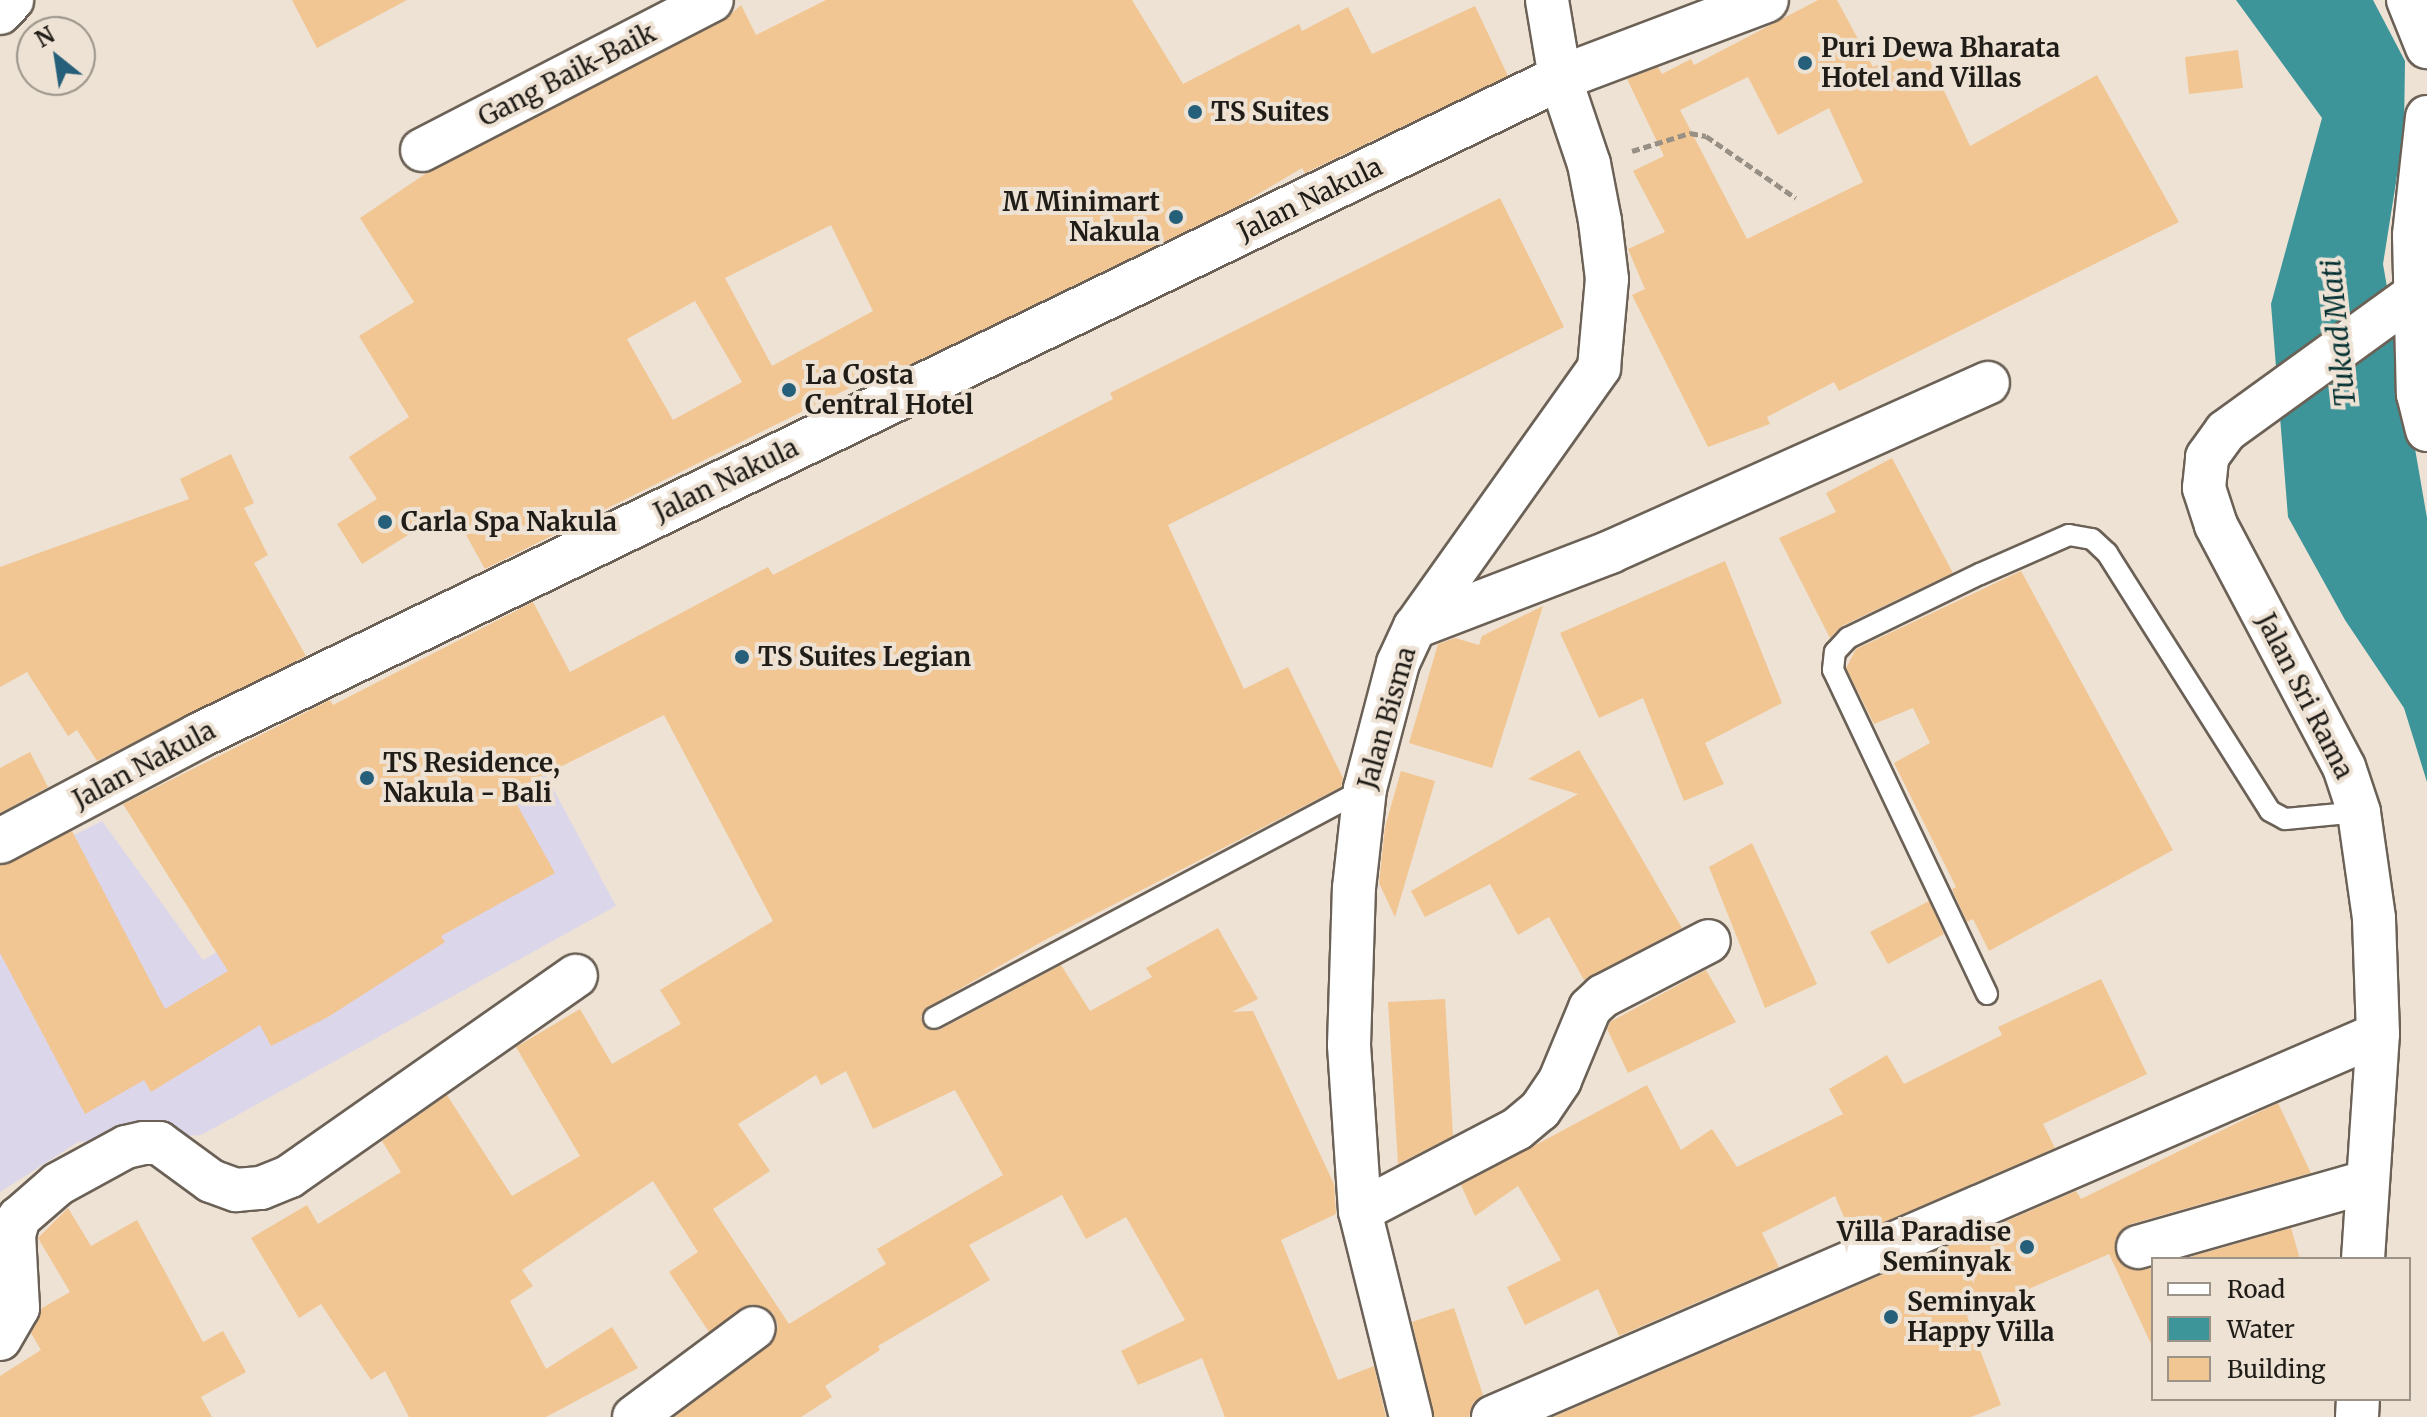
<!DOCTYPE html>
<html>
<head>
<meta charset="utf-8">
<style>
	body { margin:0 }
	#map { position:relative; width:2427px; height:1417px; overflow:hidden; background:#ede2d4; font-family:Merriweather,serif }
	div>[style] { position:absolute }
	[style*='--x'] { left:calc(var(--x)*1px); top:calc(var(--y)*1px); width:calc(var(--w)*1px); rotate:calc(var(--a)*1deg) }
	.commercial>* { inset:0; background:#dcd6eb }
	.water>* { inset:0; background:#3e9599 }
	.building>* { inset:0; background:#f1c693 }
	.path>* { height:5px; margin-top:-2.5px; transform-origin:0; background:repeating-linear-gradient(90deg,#989085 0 8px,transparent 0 12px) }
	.roads { filter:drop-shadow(2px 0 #6b6156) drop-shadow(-2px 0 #6b6156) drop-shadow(0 2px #6b6156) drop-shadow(0 -2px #6b6156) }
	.lane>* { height:20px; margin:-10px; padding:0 10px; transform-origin:10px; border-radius:10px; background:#fff }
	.street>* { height:42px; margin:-21px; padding:0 21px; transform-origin:21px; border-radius:21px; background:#fff }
	.secondary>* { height:44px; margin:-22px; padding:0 22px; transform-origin:22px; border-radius:22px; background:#fff }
	.dots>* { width:22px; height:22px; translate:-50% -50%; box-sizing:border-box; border:4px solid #ede2d4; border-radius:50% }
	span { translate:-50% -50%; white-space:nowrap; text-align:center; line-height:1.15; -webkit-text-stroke:8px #ede2d4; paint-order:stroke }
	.poi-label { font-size:26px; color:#201c17; font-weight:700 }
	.left { translate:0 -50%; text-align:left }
	.right { translate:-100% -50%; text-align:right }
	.street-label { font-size:26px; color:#201c17 }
	.water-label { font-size:28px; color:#063233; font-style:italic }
	.legend { position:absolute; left:2151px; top:1257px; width:260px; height:144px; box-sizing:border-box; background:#ede2d4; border:2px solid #9b9388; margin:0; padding:10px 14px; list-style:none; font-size:24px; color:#201c17 }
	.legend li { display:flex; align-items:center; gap:16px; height:40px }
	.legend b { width:40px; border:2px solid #9b9388 }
	.north { position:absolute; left:16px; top:16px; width:80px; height:80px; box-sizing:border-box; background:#ede2d4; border:2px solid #9b9388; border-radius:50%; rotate:330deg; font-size:22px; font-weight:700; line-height:32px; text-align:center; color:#201c17 }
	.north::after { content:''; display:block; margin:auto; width:28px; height:36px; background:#265f79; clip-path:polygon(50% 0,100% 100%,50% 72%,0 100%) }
</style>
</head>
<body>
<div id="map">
	<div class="commercial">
		<i style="clip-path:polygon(541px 766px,616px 906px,201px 1135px,78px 1142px,0 1192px,0 872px,102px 821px,203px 960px)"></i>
	</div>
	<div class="water">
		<i style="clip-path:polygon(2236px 0,2373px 0,2405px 61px,2404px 132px,2383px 264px,2427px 518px,2427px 782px,2404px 708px,2345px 620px,2288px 517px,2271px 304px,2322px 118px)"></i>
	</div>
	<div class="building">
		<i style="clip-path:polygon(292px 0,407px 0,317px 48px)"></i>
		<i style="clip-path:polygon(evenodd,826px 0,1132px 0,1183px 84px,1299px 24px,1302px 31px,1348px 7px,1372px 54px,1475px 6px,1508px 76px,1305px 173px,1302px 168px,1236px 207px,897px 371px,894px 366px,485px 569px,451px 508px,362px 564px,337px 524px,377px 499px,349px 457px,409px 417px,359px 336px,414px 302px,360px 218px,428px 172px,723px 21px,741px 5px,756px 35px,826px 0,831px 225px,873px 311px,772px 366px,725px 278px,831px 225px,826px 0,695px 301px,742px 382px,673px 420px,627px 339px,695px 301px)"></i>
		<i style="clip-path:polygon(evenodd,1818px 0,1837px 0,1873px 67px,1922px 44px,1970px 146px,2097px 75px,2179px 222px,1839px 391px,1834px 382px,1767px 417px,1770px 424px,1708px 447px,1632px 295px,1645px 289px,1628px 249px,1665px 232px,1633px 171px,1664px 156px,1627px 79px,1658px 67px,1662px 74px,1691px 59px,1694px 65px,1818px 0,1748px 77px,1778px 135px,1829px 108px,1863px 182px,1747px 239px,1680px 110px,1748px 77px)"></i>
		<i style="clip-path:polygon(2238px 50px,2243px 88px,2189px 94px,2185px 57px)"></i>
		<i style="clip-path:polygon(evenodd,1500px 198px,1564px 327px,1168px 525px,1244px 689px,1288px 667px,1343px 778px,1341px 787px,1045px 940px,928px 1007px,921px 1017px,926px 1029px,939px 1030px,1061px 965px,1090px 1011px,1152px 977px,1146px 968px,1218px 928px,1258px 999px,1232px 1012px,1253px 1011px,1334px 1184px,1336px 1214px,1281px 1240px,1338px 1380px,1374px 1366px,1386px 1417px,1225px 1417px,1202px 1358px,1138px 1385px,1121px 1351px,1185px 1320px,1126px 1217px,1086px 1239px,1062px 1195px,969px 1245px,990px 1280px,878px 1346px,880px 1350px,825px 1386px,832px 1397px,801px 1417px,674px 1417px,768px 1347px,778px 1326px,773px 1313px,752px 1304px,709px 1332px,669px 1272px,698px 1252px,653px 1181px,522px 1270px,533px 1286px,510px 1301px,546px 1369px,612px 1327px,638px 1368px,546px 1417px,409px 1417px,385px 1371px,371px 1380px,321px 1304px,299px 1318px,251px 1238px,307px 1205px,318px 1224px,401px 1172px,382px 1141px,447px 1095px,512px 1196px,580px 1156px,516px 1047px,580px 1009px,612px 1064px,681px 1024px,660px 990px,773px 921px,664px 715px,510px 792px,555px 873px,441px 936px,445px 942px,328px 1017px,271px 1046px,260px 1025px,151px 1092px,144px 1080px,85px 1114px,0 953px,0 866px,72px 831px,165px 1009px,228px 971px,123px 804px,330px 700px,333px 705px,533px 602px,570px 672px,768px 567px,773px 575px,1113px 399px,1110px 393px,1500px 198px,846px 1071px,873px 1129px,955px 1090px,1003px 1175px,877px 1249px,886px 1264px,789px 1324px,713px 1209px,770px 1171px,738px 1124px,816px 1075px,821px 1085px,846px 1071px)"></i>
		<i style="clip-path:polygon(231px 454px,254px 503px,244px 508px,268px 555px,254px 563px,306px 656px,97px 761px,77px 730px,68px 736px,27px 672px,0 687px,0 567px,189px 499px,180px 479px)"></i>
		<i style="clip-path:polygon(1892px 458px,1953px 573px,1842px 626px,1830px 638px,1779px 538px,1836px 512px,1826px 493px)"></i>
		<i style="clip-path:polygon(1725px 561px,1782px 703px,1705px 743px,1724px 784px,1684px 801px,1643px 698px,1599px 718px,1560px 633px)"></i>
		<i style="clip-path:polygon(2021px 571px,2173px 850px,1989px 951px,1973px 919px,1967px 922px,1952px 889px,1956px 887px,1894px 763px,1930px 743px,1913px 708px,1874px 724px,1846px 668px,1856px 649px)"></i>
		<i style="clip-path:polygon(1543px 606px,1492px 768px,1409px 743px,1438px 644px,1455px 638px,1479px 645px,1482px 636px)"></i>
		<i style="clip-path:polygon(1579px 750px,1682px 928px,1584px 980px,1549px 917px,1518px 935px,1490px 884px,1425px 917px,1411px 891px,1578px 794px,1528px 779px)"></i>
		<i style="clip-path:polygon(30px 752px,48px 787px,0 813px,0 768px)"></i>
		<i style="clip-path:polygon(1401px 771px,1435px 781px,1395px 917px,1379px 883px,1385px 827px)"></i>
		<i style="clip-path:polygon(1752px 843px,1817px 984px,1765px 1008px,1709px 867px)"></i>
		<i style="clip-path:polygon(1929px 901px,1944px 934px,1888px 964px,1870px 932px)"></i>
		<i style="clip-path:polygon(1706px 970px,1736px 1022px,1628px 1073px,1607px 1029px,1610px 1022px)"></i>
		<i style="clip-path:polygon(2101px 979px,2147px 1074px,2043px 1124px,2055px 1148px,1852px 1236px,1835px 1196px,1762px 1233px,1779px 1267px,1619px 1336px,1598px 1289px,1525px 1325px,1507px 1287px,1561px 1260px,1518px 1186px,1475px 1216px,1461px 1185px,1647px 1085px,1681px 1150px,1712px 1129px,1737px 1167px,1843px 1114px,1829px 1089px,1887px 1055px,1904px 1084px,2002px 1035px,1998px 1027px)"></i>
		<i style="clip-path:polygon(1445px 999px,1453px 1136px,1398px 1164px,1388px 1002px)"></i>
		<i style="clip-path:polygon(2278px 1103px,2311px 1173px,2131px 1224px,2115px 1240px,2122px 1265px,2133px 1270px,2153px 1268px,2153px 1348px,2109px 1254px,1967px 1316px,2001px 1405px,1971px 1417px,1553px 1417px,2076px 1191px,2081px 1199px)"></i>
		<i style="clip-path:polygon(68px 1208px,91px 1246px,137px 1220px,203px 1342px,223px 1331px,246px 1372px,201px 1397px,212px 1417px,0 1417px,0 1376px,41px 1350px,31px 1333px,42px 1308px,70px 1292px,38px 1238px)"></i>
		<i style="clip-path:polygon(2291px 1228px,2300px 1259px,2183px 1259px)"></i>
		<i style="clip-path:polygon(1454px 1308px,1483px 1395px,1473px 1403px,1469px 1417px,1434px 1417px,1412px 1322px)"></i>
	</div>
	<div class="path">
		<i style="--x:1632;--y:151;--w:61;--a:-17.2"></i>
		<i style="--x:1690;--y:133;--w:16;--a:11"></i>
		<i style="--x:1706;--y:136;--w:109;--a:34.6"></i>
	</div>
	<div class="roads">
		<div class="lane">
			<i style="--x:1987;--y:994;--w:359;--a:-115.4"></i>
			<i style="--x:1833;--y:670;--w:18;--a:-84"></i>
			<i style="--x:1835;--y:652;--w:19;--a:-47"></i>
			<i style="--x:1848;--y:638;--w:147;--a:-25.9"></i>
			<i style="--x:1980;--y:574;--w:97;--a:-23.7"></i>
			<i style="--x:2069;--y:535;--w:23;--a:10"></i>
			<i style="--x:2092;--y:539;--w:21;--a:43"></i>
			<i style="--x:2107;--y:553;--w:305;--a:57.7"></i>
			<i style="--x:2270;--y:811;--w:17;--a:28"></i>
			<i style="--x:2285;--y:819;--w:74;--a:-5.4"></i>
			<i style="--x:934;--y:1018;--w:488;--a:-28"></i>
		</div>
		<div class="street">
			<i style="--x:2408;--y:0;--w:51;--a:68"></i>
			<i style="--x:0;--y:13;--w:18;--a:-47"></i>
			<i style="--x:2427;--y:117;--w:119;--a:96.3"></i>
			<i style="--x:2414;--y:235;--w:159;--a:88.6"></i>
			<i style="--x:2418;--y:394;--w:37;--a:76"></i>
			<i style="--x:422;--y:150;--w:326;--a:-27.3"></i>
			<i style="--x:1415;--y:627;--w:209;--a:-21"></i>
			<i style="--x:1610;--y:552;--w:414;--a:-24.1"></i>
			<i style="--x:1360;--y:1211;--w:177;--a:-27.6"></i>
			<i style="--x:1517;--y:1129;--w:30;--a:-40"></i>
			<i style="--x:1540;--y:1110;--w:36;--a:-56"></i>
			<i style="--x:1560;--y:1080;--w:78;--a:-67.4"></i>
			<i style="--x:1590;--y:1008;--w:18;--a:-43"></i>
			<i style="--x:1603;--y:996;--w:119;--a:-27.4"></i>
			<i style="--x:2138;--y:1247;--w:237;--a:-15.9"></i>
			<i style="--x:2363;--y:1259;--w:225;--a:-86.2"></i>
			<i style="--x:2378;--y:1034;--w:116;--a:-92"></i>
			<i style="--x:2374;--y:918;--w:107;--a:-98.1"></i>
			<i style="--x:2359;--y:812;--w:47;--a:-108.4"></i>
			<i style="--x:2344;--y:767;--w:274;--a:-117.9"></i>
			<i style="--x:2216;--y:525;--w:39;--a:-108"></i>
			<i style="--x:2204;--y:488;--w:31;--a:-84"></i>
			<i style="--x:2207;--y:457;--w:32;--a:-54"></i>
			<i style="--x:2226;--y:431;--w:233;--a:-35.9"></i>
			<i style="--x:0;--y:1339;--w:36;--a:-60"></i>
			<i style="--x:18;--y:1308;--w:73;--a:-93.1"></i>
			<i style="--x:14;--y:1235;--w:18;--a:-74"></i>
			<i style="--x:19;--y:1218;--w:52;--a:-41.1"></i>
			<i style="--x:58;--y:1184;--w:77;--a:-28.6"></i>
			<i style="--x:126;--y:1147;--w:18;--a:-13"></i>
			<i style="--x:144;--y:1143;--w:15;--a:0"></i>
			<i style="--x:159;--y:1143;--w:64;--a:36.2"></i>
			<i style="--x:211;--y:1181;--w:27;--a:20"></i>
			<i style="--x:236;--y:1190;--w:25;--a:-5"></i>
			<i style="--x:261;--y:1188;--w:31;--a:-22"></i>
			<i style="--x:290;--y:1176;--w:349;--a:-35"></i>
			<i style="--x:634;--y:1417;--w:149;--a:-36.6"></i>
			<i style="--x:1411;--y:1417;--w:212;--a:-103.9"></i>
			<i style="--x:1360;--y:1211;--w:166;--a:-93.8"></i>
			<i style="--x:1349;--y:1045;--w:157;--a:-88.2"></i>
			<i style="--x:1354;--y:888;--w:100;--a:-83.7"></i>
			<i style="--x:1365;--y:789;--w:130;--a:-75.3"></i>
			<i style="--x:1398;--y:663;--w:40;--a:-65"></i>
			<i style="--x:1415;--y:627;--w:318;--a:-54.6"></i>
			<i style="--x:1599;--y:368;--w:89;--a:-84.9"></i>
			<i style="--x:1607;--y:279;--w:58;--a:-96.9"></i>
			<i style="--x:1600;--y:221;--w:58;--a:-100.9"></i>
			<i style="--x:1589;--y:164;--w:91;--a:-108.6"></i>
			<i style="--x:1560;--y:78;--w:79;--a:-99.5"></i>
			<i style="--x:1493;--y:1417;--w:964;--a:-23.4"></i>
			<i style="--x:2357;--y:1417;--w:18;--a:-87"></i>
		</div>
		<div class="secondary">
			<i style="--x:0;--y:841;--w:224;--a:-27.9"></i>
			<i style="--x:198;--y:736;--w:1513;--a:-25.79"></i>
			<i style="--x:1560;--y:78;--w:220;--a:-20.7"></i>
		</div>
	</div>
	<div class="dots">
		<i style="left:1805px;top:63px;background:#265f79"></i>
		<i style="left:1195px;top:112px;background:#265f79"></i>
		<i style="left:1176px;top:217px;background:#265f79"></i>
		<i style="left:789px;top:390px;background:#265f79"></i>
		<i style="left:385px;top:522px;background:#265f79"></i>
		<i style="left:742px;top:657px;background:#265f79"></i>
		<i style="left:367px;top:778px;background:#265f79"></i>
		<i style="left:2027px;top:1247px;background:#265f79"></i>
		<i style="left:1891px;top:1317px;background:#265f79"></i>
	</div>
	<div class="poi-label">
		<span class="left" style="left:1821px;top:63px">Puri Dewa Bharata<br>Hotel and Villas</span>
		<span class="left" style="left:1211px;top:112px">TS Suites</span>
		<span class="right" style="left:1160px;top:217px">M Minimart<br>Nakula</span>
		<span class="left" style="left:805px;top:390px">La Costa<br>Central Hotel</span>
		<span class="left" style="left:401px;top:522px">Carla Spa Nakula</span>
		<span class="left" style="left:758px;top:657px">TS Suites Legian</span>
		<span class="left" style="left:383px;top:778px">TS Residence,<br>Nakula - Bali</span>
		<span class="right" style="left:2011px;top:1247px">Villa Paradise<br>Seminyak</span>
		<span class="left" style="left:1907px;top:1317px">Seminyak<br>Happy Villa</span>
	</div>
	<div class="street-label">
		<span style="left:567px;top:75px;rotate:-27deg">Gang Baik-Baik</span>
		<span style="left:1310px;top:199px;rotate:-26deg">Jalan Nakula</span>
		<span style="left:726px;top:480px;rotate:-26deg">Jalan Nakula</span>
		<span style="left:2305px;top:696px;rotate:63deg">Jalan Sri Rama</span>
		<span style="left:1387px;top:718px;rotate:-74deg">Jalan Bisma</span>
		<span style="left:144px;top:765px;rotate:-28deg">Jalan Nakula</span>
	</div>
	<div class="water-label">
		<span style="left:2338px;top:333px;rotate:-96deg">Tukad Mati</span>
	</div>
	<ul class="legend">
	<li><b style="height:10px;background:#fff"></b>Road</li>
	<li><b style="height:22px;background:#3e9599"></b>Water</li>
	<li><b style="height:22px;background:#f1c693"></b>Building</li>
	</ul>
	<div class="north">N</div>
</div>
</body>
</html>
